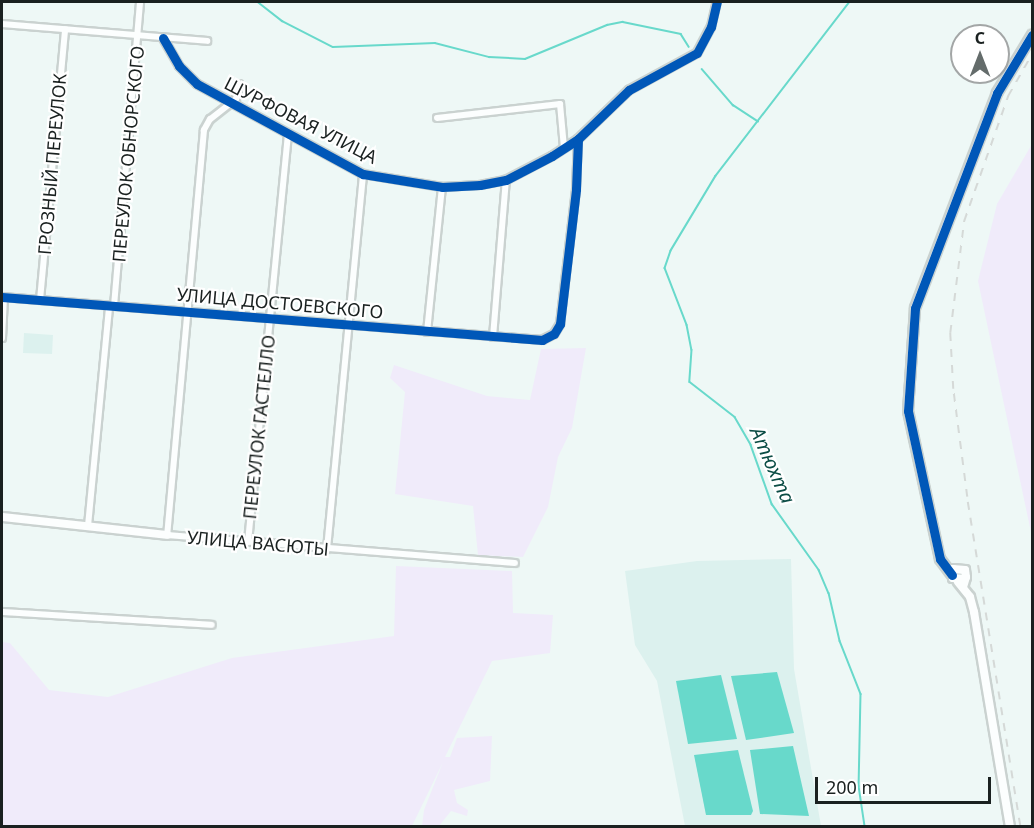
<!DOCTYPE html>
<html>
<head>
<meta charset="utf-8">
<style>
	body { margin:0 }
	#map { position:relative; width:1034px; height:828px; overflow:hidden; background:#eef8f6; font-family:"Noto Sans",sans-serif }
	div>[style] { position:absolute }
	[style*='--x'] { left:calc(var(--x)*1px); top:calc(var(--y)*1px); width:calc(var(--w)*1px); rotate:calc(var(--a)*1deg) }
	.built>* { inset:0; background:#dcf1ee }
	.green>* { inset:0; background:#f0ebfa }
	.water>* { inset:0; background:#68d9cb }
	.stream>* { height:1.5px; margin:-0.75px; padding:0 0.75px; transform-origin:0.75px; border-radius:0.75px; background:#68d9cb }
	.roads { filter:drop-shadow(2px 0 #cad2d0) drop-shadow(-2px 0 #cad2d0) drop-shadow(0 2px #cad2d0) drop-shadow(0 -2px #cad2d0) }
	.minor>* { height:6px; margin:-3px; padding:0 3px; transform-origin:3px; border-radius:3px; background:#fcfefe }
	.tertiary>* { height:8px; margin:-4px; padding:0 4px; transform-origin:4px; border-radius:4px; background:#fcfefe }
	.rail>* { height:1.5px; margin-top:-0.75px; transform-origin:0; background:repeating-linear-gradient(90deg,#d5d9d7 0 8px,transparent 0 16px) }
	.cycleway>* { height:9px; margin:-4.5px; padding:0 4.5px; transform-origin:4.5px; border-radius:4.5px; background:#0057b8 }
	span { translate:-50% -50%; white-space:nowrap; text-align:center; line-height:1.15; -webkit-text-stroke:4.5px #fff; paint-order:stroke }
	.street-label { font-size:18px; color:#1a2120 }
	.water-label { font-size:20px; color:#0c4d45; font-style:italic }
	.frame { position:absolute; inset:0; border:3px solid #1a2120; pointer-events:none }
	.north { position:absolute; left:950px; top:24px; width:60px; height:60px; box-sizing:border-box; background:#fff; border:2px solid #a3a6a6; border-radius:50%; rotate:0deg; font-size:16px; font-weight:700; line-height:24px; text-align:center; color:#1a2120 }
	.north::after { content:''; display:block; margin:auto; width:21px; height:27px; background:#646c6b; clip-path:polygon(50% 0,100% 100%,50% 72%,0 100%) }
	.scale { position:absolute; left:815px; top:777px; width:176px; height:27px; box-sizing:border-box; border:3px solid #1a2120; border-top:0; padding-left:8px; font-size:18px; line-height:21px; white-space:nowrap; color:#1a2120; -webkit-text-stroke:4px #fff; paint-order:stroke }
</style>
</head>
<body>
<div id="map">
	<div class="built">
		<i style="clip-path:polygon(24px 333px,53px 335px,52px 354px,23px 353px)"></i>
		<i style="clip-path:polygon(791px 559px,794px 669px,821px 826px,685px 826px,657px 681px,635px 645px,625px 571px,697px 561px)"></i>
	</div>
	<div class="green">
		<i style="clip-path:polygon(1032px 144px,1032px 537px,978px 281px,997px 204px)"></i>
		<i style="clip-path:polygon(586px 348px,572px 428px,558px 457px,548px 507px,523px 557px,478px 555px,473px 506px,395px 494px,405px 392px,390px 378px,394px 365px,487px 396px,530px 400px,541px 349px)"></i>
		<i style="clip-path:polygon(396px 566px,512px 571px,513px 613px,553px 615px,550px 653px,492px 661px,445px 757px,450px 757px,457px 738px,492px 736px,490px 781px,454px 790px,457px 803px,468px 810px,467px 816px,451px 811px,439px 826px,422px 826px,424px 810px,443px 762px,412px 826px,2px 826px,2px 642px,10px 643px,49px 690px,108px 697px,232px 658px,394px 636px)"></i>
	</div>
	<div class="water">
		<i style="clip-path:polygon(777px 672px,794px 733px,746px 740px,731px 676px)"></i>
		<i style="clip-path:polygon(721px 675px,737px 739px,688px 744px,676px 681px)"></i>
		<i style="clip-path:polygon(793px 746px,809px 816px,760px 814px,750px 750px)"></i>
		<i style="clip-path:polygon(738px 750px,753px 811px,751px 815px,706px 815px,694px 755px)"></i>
	</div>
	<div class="stream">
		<i style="--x:258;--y:2;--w:31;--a:38"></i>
		<i style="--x:282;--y:21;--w:57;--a:27"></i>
		<i style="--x:333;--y:47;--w:102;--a:-2.2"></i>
		<i style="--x:435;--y:43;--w:56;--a:14.5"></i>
		<i style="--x:489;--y:57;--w:36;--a:3"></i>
		<i style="--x:525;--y:59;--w:89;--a:-22.5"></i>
		<i style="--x:607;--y:25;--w:16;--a:-11"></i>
		<i style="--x:623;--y:22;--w:59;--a:11.7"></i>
		<i style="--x:681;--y:34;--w:15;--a:58"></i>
		<i style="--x:850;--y:2;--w:220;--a:127.6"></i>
		<i style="--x:716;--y:176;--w:87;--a:121"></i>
		<i style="--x:671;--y:251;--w:18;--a:109"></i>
		<i style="--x:665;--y:268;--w:61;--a:68.9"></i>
		<i style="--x:687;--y:325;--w:25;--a:79"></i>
		<i style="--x:692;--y:350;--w:32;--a:94"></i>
		<i style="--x:690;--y:382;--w:57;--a:37.9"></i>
		<i style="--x:735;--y:417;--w:32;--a:60"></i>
		<i style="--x:751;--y:445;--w:63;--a:70.4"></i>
		<i style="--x:772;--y:504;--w:81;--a:54.5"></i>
		<i style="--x:819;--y:570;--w:25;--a:67"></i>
		<i style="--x:829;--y:593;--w:49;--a:77.1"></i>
		<i style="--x:840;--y:641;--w:57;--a:68.4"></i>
		<i style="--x:861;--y:694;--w:92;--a:91.2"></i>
		<i style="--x:859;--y:786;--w:40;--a:81.5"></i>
		<i style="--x:702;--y:69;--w:48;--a:49.3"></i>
		<i style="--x:733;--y:105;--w:30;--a:33"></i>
	</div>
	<div class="roads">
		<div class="minor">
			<i style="--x:2;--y:24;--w:206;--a:4.7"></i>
			<i style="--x:163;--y:38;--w:32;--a:60"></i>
			<i style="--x:179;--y:66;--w:25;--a:45"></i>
			<i style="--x:197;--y:84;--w:189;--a:28.5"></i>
			<i style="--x:363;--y:174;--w:80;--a:9.3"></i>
			<i style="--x:442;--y:187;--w:38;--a:-3"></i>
			<i style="--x:480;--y:185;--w:26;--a:-11"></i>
			<i style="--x:506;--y:180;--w:52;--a:-27.6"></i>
			<i style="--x:552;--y:156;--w:31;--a:-33"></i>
			<i style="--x:578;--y:139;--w:71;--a:-43.9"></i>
			<i style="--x:629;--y:90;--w:77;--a:-28.6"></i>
			<i style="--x:697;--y:53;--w:30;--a:-62"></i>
			<i style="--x:711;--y:27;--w:26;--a:-77"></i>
			<i style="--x:239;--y:84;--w:15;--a:101"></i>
			<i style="--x:236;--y:99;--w:33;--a:142"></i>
			<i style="--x:210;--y:119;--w:13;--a:119"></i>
			<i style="--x:204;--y:130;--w:407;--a:95.2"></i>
			<i style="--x:167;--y:535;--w:349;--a:4.6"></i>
			<i style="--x:437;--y:118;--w:124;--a:-6.5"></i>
			<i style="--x:560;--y:104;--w:44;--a:84.8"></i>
			<i style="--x:2;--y:297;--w:542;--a:4.55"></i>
			<i style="--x:542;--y:340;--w:13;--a:-27"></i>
			<i style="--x:554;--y:334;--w:12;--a:-59"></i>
			<i style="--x:560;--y:324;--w:136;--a:-83.2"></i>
			<i style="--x:576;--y:189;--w:50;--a:-87.7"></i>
			<i style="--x:40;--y:300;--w:272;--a:-84.7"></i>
			<i style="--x:114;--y:306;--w:305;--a:-85.1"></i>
			<i style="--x:427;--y:332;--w:146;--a:-84.1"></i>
			<i style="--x:493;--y:337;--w:158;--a:-85.3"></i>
			<i style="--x:2;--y:338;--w:41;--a:-87.2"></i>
			<i style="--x:88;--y:526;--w:221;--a:-84.5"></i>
			<i style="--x:248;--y:542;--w:410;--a:-84.4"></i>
			<i style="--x:327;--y:549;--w:377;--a:-84.5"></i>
			<i style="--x:2;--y:612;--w:210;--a:3.5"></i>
		</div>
		<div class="tertiary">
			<i style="--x:2;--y:517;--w:166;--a:6.2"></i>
			<i style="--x:952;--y:575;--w:20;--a:-127"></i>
			<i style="--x:940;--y:559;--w:151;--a:-102.2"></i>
			<i style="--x:908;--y:411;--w:103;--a:-86.1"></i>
			<i style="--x:915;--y:308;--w:230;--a:-69.1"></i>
			<i style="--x:997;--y:93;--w:68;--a:-58.9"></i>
			<i style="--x:958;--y:582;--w:19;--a:51"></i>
			<i style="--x:970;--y:597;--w:16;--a:75"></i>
			<i style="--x:974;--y:612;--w:217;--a:80.5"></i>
			<i style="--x:963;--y:587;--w:10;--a:-73"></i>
			<i style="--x:966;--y:577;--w:7;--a:-98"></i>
			<i style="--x:965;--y:570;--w:12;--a:-175"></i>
			<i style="--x:953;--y:569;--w:9;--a:90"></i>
			<i style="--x:953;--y:578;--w:11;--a:5"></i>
		</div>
	</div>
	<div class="rail">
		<i style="--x:1020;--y:826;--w:333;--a:-99.2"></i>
		<i style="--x:967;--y:497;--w:109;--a:-97.4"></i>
		<i style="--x:953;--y:389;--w:56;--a:-93.1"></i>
		<i style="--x:950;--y:333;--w:113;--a:-82.9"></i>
		<i style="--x:964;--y:221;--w:133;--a:-70.6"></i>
		<i style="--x:1008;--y:96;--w:48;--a:-60.3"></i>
	</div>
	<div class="cycleway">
		<i style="--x:163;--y:38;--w:32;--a:60"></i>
		<i style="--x:179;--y:66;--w:25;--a:45"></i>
		<i style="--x:197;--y:84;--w:189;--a:28.5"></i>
		<i style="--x:363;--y:174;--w:80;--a:9.3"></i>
		<i style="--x:442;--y:187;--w:38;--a:-3"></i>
		<i style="--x:480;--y:185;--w:26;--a:-11"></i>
		<i style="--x:506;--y:180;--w:52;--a:-27.6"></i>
		<i style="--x:552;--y:156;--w:31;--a:-33"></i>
		<i style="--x:578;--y:139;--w:71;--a:-43.9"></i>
		<i style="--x:629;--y:90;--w:77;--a:-28.6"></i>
		<i style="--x:697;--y:53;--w:30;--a:-62"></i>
		<i style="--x:711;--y:27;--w:26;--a:-77"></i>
		<i style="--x:2;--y:297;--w:542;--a:4.55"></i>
		<i style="--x:542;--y:340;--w:13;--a:-27"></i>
		<i style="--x:554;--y:334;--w:12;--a:-59"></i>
		<i style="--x:560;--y:324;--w:136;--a:-83.2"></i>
		<i style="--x:576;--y:189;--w:50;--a:-87.7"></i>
		<i style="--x:952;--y:575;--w:20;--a:-127"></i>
		<i style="--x:940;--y:559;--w:151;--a:-102.2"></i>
		<i style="--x:908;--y:411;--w:103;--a:-86.1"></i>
		<i style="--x:915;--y:308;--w:230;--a:-69.1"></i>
		<i style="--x:997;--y:93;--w:68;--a:-58.9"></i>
	</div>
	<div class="street-label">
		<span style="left:301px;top:120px;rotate:27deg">ШУРФОВАЯ УЛИЦА</span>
		<span style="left:128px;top:154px;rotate:-85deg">ПЕРЕУЛОК ОБНОРСКОГО</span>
		<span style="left:52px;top:164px;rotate:-85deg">ГРОЗНЫЙ ПЕРЕУЛОК</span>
		<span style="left:280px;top:303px;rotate:5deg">УЛИЦА ДОСТОЕВСКОГО</span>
		<span style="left:259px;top:427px;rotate:-84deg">ПЕРЕУЛОК ГАСТЕЛЛО</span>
		<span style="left:258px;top:543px;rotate:5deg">УЛИЦА ВАСЮТЫ</span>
	</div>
	<div class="water-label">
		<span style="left:773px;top:465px;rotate:66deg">Атюхта</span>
	</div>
	<div class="frame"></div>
	<div class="north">С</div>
	<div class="scale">200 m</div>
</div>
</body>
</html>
